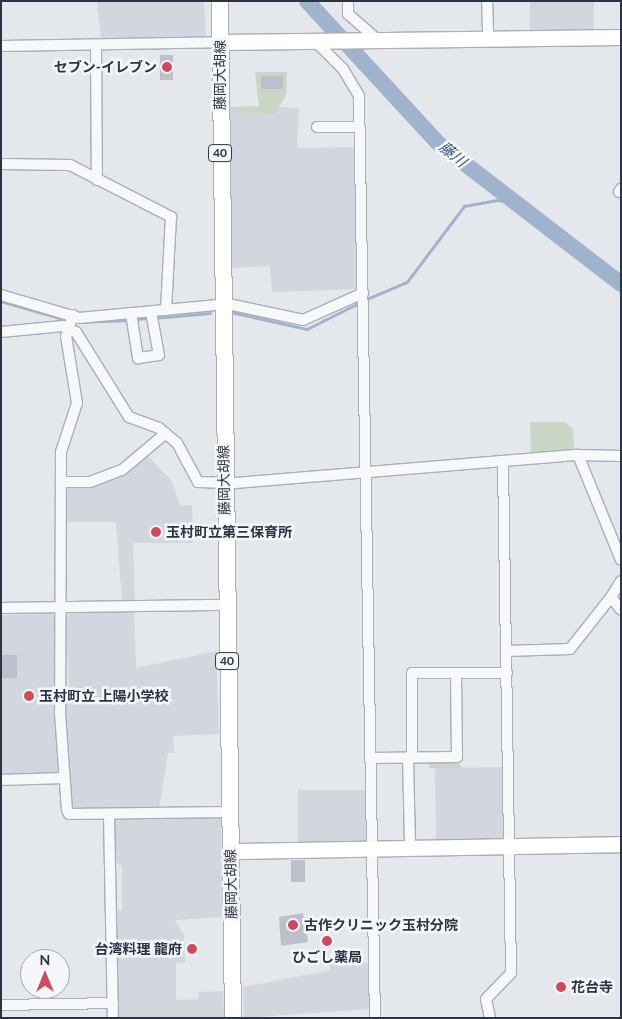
<!DOCTYPE html>
<html>
<head>
<meta charset="utf-8">
<style>
	body { margin:0 }
	#map { position:relative; width:622px; height:1019px; overflow:hidden; background:#e4e7ec; font-family:Lato,"Noto Sans JP",sans-serif }
	div>[style] { position:absolute }
	[style*='--x'] { left:calc(var(--x)*1px); top:calc(var(--y)*1px); width:calc(var(--w)*1px); rotate:calc(var(--a)*1deg) }
	.built>* { inset:0; background:#d2d6de }
	.green>* { inset:0; background:#c9d6c5 }
	.stream>* { height:2.5px; margin:-1.25px; padding:0 1.25px; transform-origin:1.25px; border-radius:1.25px; background:#9fb4cc }
	.river>* { height:16px; margin:-8px; padding:0 8px; transform-origin:8px; border-radius:8px; background:#9fb4cc }
	.building>* { inset:0; background:#bbc0ca }
	.roads { filter:drop-shadow(1px 0 #a9aeb7) drop-shadow(-1px 0 #a9aeb7) drop-shadow(0 1px #a9aeb7) drop-shadow(0 -1px #a9aeb7) }
	.street>* { height:10px; margin:-5px; padding:0 5px; transform-origin:5px; border-radius:5px; background:#f7f8fa }
	.secondary>* { height:15px; margin:-7.5px; padding:0 7.5px; transform-origin:7.5px; border-radius:7.5px; background:#fff }
	.primary>* { height:16px; margin:-8px; padding:0 8px; transform-origin:8px; border-radius:8px; background:#fff }
	.dots>* { width:14px; height:14px; translate:-50% -50%; box-sizing:border-box; border:2px solid #f4f6f9; border-radius:50% }
	span { translate:-50% -50%; white-space:nowrap; text-align:center; line-height:1.15; -webkit-text-stroke:5px #f4f6f9; paint-order:stroke }
	.shield-label span { padding:1px 4px; background:#f4f6f9; border:1px solid; border-radius:4px; -webkit-text-stroke-width:0 }
	.shield-label { font-size:12px; color:#2b3445; font-weight:700 }
	.poi-label { font-size:14px; color:#2b3445; font-weight:700 }
	.right { translate:-100% -50%; text-align:right }
	.left { translate:0 -50%; text-align:left }
	.street-label { font-size:14px; color:#2b3445 }
	.water-label { font-size:15px; color:#34527a; font-style:italic }
	.frame { position:absolute; inset:0; border:2px solid #2b3445; pointer-events:none }
	.north { position:absolute; left:20px; top:949px; width:50px; height:50px; box-sizing:border-box; background:#f4f6f9; border:1px solid #a4a8b1; border-radius:50%; rotate:0deg; font-size:14px; font-weight:700; line-height:20px; text-align:center; color:#2b3445 }
	.north::after { content:''; display:block; margin:auto; width:18px; height:22px; background:#d1495b; clip-path:polygon(50% 0,100% 100%,50% 72%,0 100%) }
</style>
</head>
<body>
<div id="map">
	<div class="built">
		<i style="clip-path:polygon(97px 1px,204px 1px,206px 36px,101px 39px)"></i>
		<i style="clip-path:polygon(530px 1px,594px 1px,594px 31px,530px 32px)"></i>
		<i style="clip-path:polygon(278px 107px,299px 108px,297px 148px,356px 147px,358px 289px,272px 292px,270px 266px,230px 268px,230px 113px,274px 114px)"></i>
		<i style="clip-path:polygon(147px 455px,171px 480px,180px 505px,192px 505px,193px 543px,133px 543px,135px 602px,122px 602px,116px 522px,65px 522px,65px 488px,92px 483px)"></i>
		<i style="clip-path:polygon(134px 612px,136px 668px,216px 651px,219px 734px,173px 736px,174px 753px,168px 753px,159px 808px,71px 809px,64px 707px,69px 685px,66px 618px,70px 613px)"></i>
		<i style="clip-path:polygon(52px 614px,57px 617px,59px 773px,1px 776px,1px 615px)"></i>
		<i style="clip-path:polygon(503px 767px,503px 842px,436px 842px,435px 768px)"></i>
		<i style="clip-path:polygon(298px 790px,369px 790px,370px 838px,365px 844px,298px 845px)"></i>
		<i style="clip-path:polygon(221px 817px,223px 917px,175px 920px,184px 935px,185px 962px,176px 963px,176px 1000px,198px 999px,199px 992px,223px 991px,224px 1018px,116px 1018px,114px 910px,122px 910px,122px 865px,113px 864px,112px 818px)"></i>
		<i style="clip-path:polygon(328px 960px,370px 963px,370px 1009px,244px 1018px,243px 987px,331px 970px)"></i>
	</div>
	<div class="green">
		<i style="clip-path:polygon(255px 72px,287px 72px,286px 96px,274px 114px,230px 113px,230px 107px,259px 106px)"></i>
		<i style="clip-path:polygon(530px 422px,565px 422px,573px 429px,574px 449px,531px 454px)"></i>
		<i style="clip-path:polygon(457px 760px,462px 768px,429px 768px,428px 761px)"></i>
	</div>
	<div class="stream">
		<i style="--x:367;--y:299;--w:43;--a:-23"></i>
		<i style="--x:407;--y:282;--w:95;--a:-53.1"></i>
		<i style="--x:464;--y:206;--w:35;--a:-10"></i>
		<i style="--x:498;--y:200;--w:15;--a:11"></i>
		<i style="--x:1;--y:301;--w:69;--a:16.1"></i>
		<i style="--x:231;--y:312;--w:78;--a:12.6"></i>
		<i style="--x:307;--y:329;--w:58;--a:-26.6"></i>
		<i style="--x:154;--y:318;--w:56;--a:-5.1"></i>
		<i style="--x:134;--y:319;--w:15;--a:-4"></i>
		<i style="--x:75;--y:322;--w:54;--a:-2.1"></i>
	</div>
	<div class="river">
		<i style="--x:307;--y:1;--w:193;--a:47.3"></i>
		<i style="--x:438;--y:143;--w:231;--a:37.6"></i>
	</div>
	<div class="building">
		<i style="clip-path:polygon(160px 55px,173px 55px,173px 80px,160px 80px)"></i>
		<i style="clip-path:polygon(261px 76px,283px 76px,283px 89px,261px 89px)"></i>
		<i style="clip-path:polygon(1px 655px,17px 655px,17px 678px,1px 678px)"></i>
		<i style="clip-path:polygon(291px 860px,305px 860px,305px 882px,291px 882px)"></i>
		<i style="clip-path:polygon(303px 913px,308px 942px,281px 946px,279px 917px)"></i>
	</div>
	<div class="roads">
		<div class="street">
			<i style="--x:348;--y:1;--w:13;--a:90"></i>
			<i style="--x:348;--y:14;--w:40;--a:41"></i>
			<i style="--x:487;--y:1;--w:38;--a:88"></i>
			<i style="--x:315;--y:41;--w:40;--a:45"></i>
			<i style="--x:343;--y:69;--w:31;--a:59"></i>
			<i style="--x:359;--y:96;--w:922;--a:89.01"></i>
			<i style="--x:96;--y:45;--w:135;--a:89.6"></i>
			<i style="--x:1;--y:46;--w:219;--a:-1"></i>
			<i style="--x:317;--y:127;--w:42;--a:0"></i>
			<i style="--x:1;--y:164;--w:69;--a:0.8"></i>
			<i style="--x:70;--y:165;--w:114;--a:27.2"></i>
			<i style="--x:171;--y:217;--w:93;--a:93.1"></i>
			<i style="--x:619;--y:192;--w:4;--a:-56"></i>
			<i style="--x:1;--y:295;--w:81;--a:16.4"></i>
			<i style="--x:79;--y:318;--w:150;--a:-5.4"></i>
			<i style="--x:228;--y:304;--w:77;--a:12"></i>
			<i style="--x:303;--y:320;--w:66;--a:-24.2"></i>
			<i style="--x:131;--y:313;--w:46;--a:81.2"></i>
			<i style="--x:138;--y:358;--w:21;--a:-8"></i>
			<i style="--x:159;--y:355;--w:44;--a:-100.5"></i>
			<i style="--x:73;--y:315;--w:22;--a:108"></i>
			<i style="--x:66;--y:336;--w:68;--a:80.7"></i>
			<i style="--x:77;--y:403;--w:52;--a:108.1"></i>
			<i style="--x:61;--y:452;--w:261;--a:90.2"></i>
			<i style="--x:60;--y:713;--w:97;--a:85.9"></i>
			<i style="--x:67;--y:810;--w:4;--a:63"></i>
			<i style="--x:69;--y:814;--w:160;--a:-0.7"></i>
			<i style="--x:1;--y:332;--w:62;--a:-5.5"></i>
			<i style="--x:63;--y:326;--w:14;--a:25"></i>
			<i style="--x:76;--y:332;--w:100;--a:58.1"></i>
			<i style="--x:129;--y:417;--w:32;--a:20"></i>
			<i style="--x:159;--y:428;--w:23;--a:40"></i>
			<i style="--x:177;--y:443;--w:44;--a:61.7"></i>
			<i style="--x:198;--y:482;--w:37;--a:2"></i>
			<i style="--x:235;--y:483;--w:344;--a:-4.7"></i>
			<i style="--x:578;--y:455;--w:43;--a:1.3"></i>
			<i style="--x:578;--y:455;--w:113;--a:67.7"></i>
			<i style="--x:61;--y:482;--w:29;--a:0"></i>
			<i style="--x:90;--y:482;--w:34;--a:-21"></i>
			<i style="--x:122;--y:470;--w:57;--a:-40.1"></i>
			<i style="--x:621;--y:581;--w:19;--a:122"></i>
			<i style="--x:611;--y:597;--w:16;--a:52"></i>
			<i style="--x:1;--y:608;--w:225;--a:-0.8"></i>
			<i style="--x:506;--y:651;--w:64;--a:-1.8"></i>
			<i style="--x:570;--y:649;--w:66;--a:-51.7"></i>
			<i style="--x:408;--y:757;--w:91;--a:88.7"></i>
			<i style="--x:412;--y:757;--w:84;--a:-90"></i>
			<i style="--x:412;--y:673;--w:95;--a:0"></i>
			<i style="--x:371;--y:758;--w:86;--a:-0.7"></i>
			<i style="--x:457;--y:757;--w:83;--a:-90.7"></i>
			<i style="--x:1;--y:780;--w:63;--a:-1.8"></i>
			<i style="--x:109;--y:815;--w:203;--a:88.9"></i>
			<i style="--x:1;--y:1005;--w:112;--a:-1"></i>
			<i style="--x:490;--y:1018;--w:19;--a:-102"></i>
			<i style="--x:486;--y:999;--w:36;--a:-46"></i>
			<i style="--x:511;--y:973;--w:511;--a:-90.9"></i>
		</div>
		<div class="secondary">
			<i style="--x:220;--y:42;--w:401;--a:-0.7"></i>
			<i style="--x:231;--y:851;--w:390;--a:-1"></i>
		</div>
		<div class="primary">
			<i style="--x:220;--y:1;--w:1017;--a:89.27"></i>
		</div>
	</div>
	<div class="dots">
		<i style="left:167px;top:67px;background:#d1495b"></i>
		<i style="left:156px;top:532px;background:#d1495b"></i>
		<i style="left:29px;top:696px;background:#d1495b"></i>
		<i style="left:293px;top:925px;background:#d1495b"></i>
		<i style="left:327px;top:941px;background:#d1495b"></i>
		<i style="left:192px;top:949px;background:#d1495b"></i>
		<i style="left:561px;top:987px;background:#d1495b"></i>
	</div>
	<div class="shield-label">
		<span style="left:220px;top:153px">40</span>
		<span style="left:227px;top:661px">40</span>
	</div>
	<div class="poi-label">
		<span class="right" style="left:157px;top:67px">セブン-イレブン</span>
		<span class="left" style="left:166px;top:532px">玉村町立第三保育所</span>
		<span class="left" style="left:39px;top:696px">玉村町立 上陽小学校</span>
		<span class="left" style="left:304px;top:925px">古作クリニック玉村分院</span>
		<span class="right" style="left:182px;top:949px">台湾料理 龍府</span>
		<span style="left:327px;top:957px">ひごし薬局</span>
		<span class="left" style="left:571px;top:987px">花台寺</span>
	</div>
	<div class="street-label">
		<span style="left:220px;top:75px;rotate:-90deg">藤岡大胡線</span>
		<span style="left:224px;top:480px;rotate:-91deg">藤岡大胡線</span>
		<span style="left:231px;top:884px;rotate:-91deg">藤岡大胡線</span>
	</div>
	<div class="water-label">
		<span style="left:453px;top:154px;rotate:39deg">藤川</span>
	</div>
	<div class="frame"></div>
	<div class="north">N</div>
</div>
</body>
</html>
